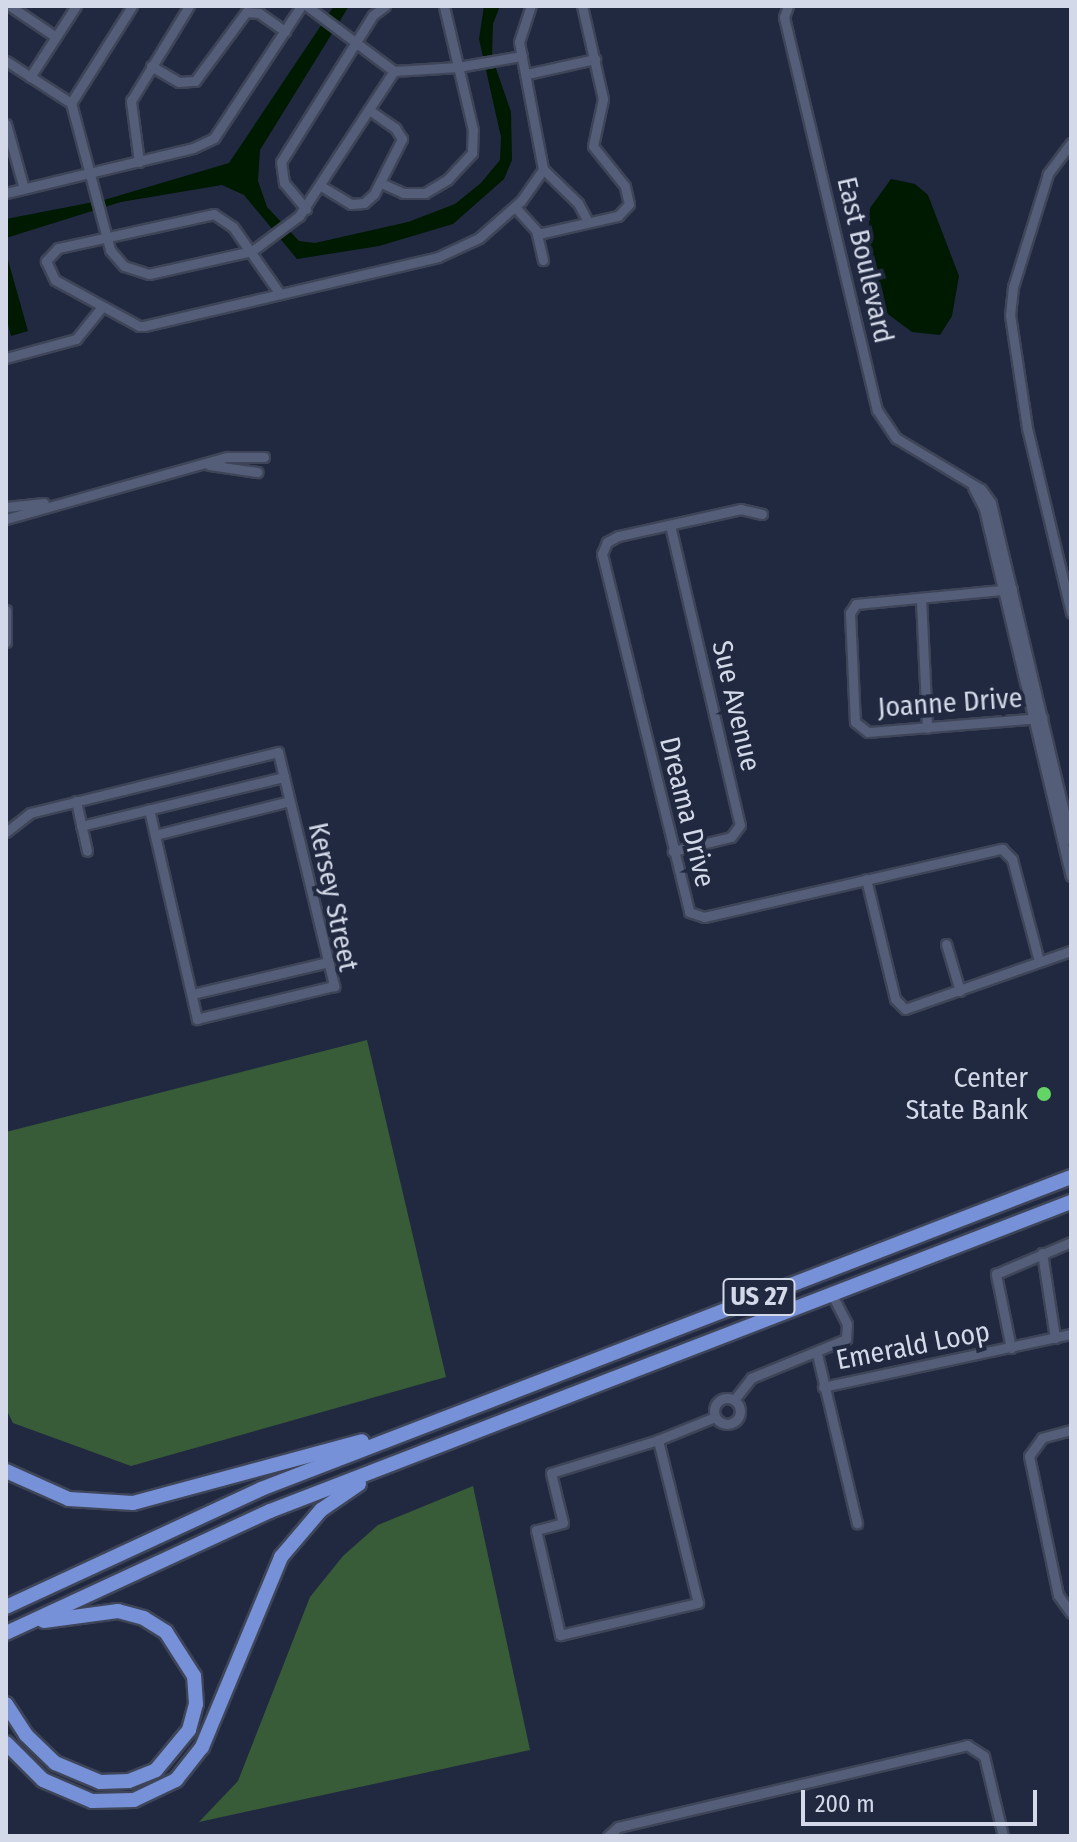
<!DOCTYPE html>
<html>
<head>
<meta charset="utf-8">
<style>
	body { margin:0 }
	#map { position:relative; width:1077px; height:1842px; overflow:hidden; background:#212940; font-family:"Fira Sans Condensed",sans-serif }
	div>[style] { position:absolute }
	[style*='--x'] { left:calc(var(--x)*1px); top:calc(var(--y)*1px); width:calc(var(--w)*1px); rotate:calc(var(--a)*1deg) }
	.forest>* { inset:0; background:#375c37 }
	.water>* { inset:0; background:#001901 }
	.roads { filter:drop-shadow(2px 0 #3e4558) drop-shadow(-2px 0 #3e4558) drop-shadow(0 2px #3e4558) drop-shadow(0 -2px #3e4558) }
	.minor>* { height:9px; margin:-4.5px; padding:0 4.5px; transform-origin:4.5px; border-radius:4.5px; background:#545e78 }
	.minor>.ring { margin:-4.5px; padding:0; box-sizing:content-box; background:none; border:9px solid #545e78; border-radius:50% }
	.highway>* { height:14px; margin:-7px; padding:0 7px; transform-origin:7px; border-radius:7px; background:#7791d9 }
	.dots>* { width:22px; height:22px; translate:-50% -50%; box-sizing:border-box; border:4px solid #212940; border-radius:50% }
	span { translate:-50% -50%; white-space:nowrap; text-align:center; line-height:1.15; -webkit-text-stroke:8px #212940; paint-order:stroke }
	.shield-label span { padding:2px 6px; background:#212940; border:2px solid; border-radius:6px; -webkit-text-stroke-width:0 }
	.shield-label { font-size:26px; color:#d3d9e8; font-weight:700 }
	.street-label { font-size:28px; color:#d3d9e8 }
	.poi-label { font-size:28px; color:#d3d9e8 }
	.right { translate:-100% -50%; text-align:right }
	.frame { position:absolute; inset:0; border:8px solid #d3d9e8; pointer-events:none }
	.scale { position:absolute; left:801px; top:1790px; width:236px; height:36px; box-sizing:border-box; border:4px solid #d3d9e8; border-top:0; padding-left:10px; font-size:24px; line-height:28px; white-space:nowrap; color:#d3d9e8; -webkit-text-stroke:6px #212940; paint-order:stroke }
</style>
</head>
<body>
<div id="map">
	<div class="forest">
		<i style="clip-path:polygon(367px 1040px,446px 1377px,131px 1466px,13px 1423px,6px 1409px,6px 1132px)"></i>
		<i style="clip-path:polygon(473px 1486px,530px 1750px,199px 1822px,238px 1781px,310px 1597px,343px 1556px,378px 1525px)"></i>
	</div>
	<div class="water">
		<i style="clip-path:polygon(334px 6px,349px 6px,260px 150px,258px 181px,267px 207px,299px 241px,315px 243px,408px 222px,455px 204px,481px 183px,500px 160px,501px 137px,479px 39px,484px 6px,500px 6px,493px 24px,492px 57px,511px 112px,512px 160px,504px 179px,453px 224px,379px 246px,297px 259px,244px 195px,222px 185px,121px 202px,6px 238px,6px 219px,104px 200px,229px 163px)"></i>
		<i style="clip-path:polygon(891px 179px,915px 184px,928px 195px,959px 276px,952px 316px,940px 335px,912px 332px,865px 297px,870px 208px)"></i>
		<i style="clip-path:polygon(6px 253px,28px 331px,11px 336px,6px 317px)"></i>
	</div>
	<div class="roads">
		<div class="minor">
			<i style="--x:10;--y:6;--w:55;--a:34"></i>
			<i style="--x:307;--y:6;--w:109;--a:36.8"></i>
			<i style="--x:394;--y:71;--w:64;--a:-3.6"></i>
			<i style="--x:458;--y:67;--w:65;--a:-9.8"></i>
			<i style="--x:788;--y:6;--w:12;--a:110"></i>
			<i style="--x:784;--y:17;--w:404;--a:76.7"></i>
			<i style="--x:877;--y:410;--w:34;--a:56"></i>
			<i style="--x:896;--y:438;--w:99;--a:31"></i>
			<i style="--x:981;--y:489;--w:17;--a:54"></i>
			<i style="--x:991;--y:503;--w:347;--a:76.7"></i>
			<i style="--x:6;--y:61;--w:77;--a:32.9"></i>
			<i style="--x:71;--y:103;--w:152;--a:75.1"></i>
			<i style="--x:110;--y:250;--w:21;--a:49"></i>
			<i style="--x:124;--y:266;--w:26;--a:18"></i>
			<i style="--x:149;--y:274;--w:106;--a:-12.6"></i>
			<i style="--x:252;--y:251;--w:59;--a:-36.7"></i>
			<i style="--x:299;--y:216;--w:173;--a:-56.8"></i>
			<i style="--x:151;--y:66;--w:32;--a:30"></i>
			<i style="--x:179;--y:82;--w:16;--a:-4"></i>
			<i style="--x:195;--y:81;--w:86;--a:-53.5"></i>
			<i style="--x:246;--y:12;--w:13;--a:4"></i>
			<i style="--x:259;--y:13;--w:32;--a:35"></i>
			<i style="--x:527;--y:74;--w:70;--a:-12.4"></i>
			<i style="--x:30;--y:77;--w:85;--a:-57.1"></i>
			<i style="--x:71;--y:103;--w:115;--a:-57.8"></i>
			<i style="--x:6;--y:124;--w:67;--a:74.5"></i>
			<i style="--x:1071;--y:143;--w:39;--a:127"></i>
			<i style="--x:1048;--y:174;--w:118;--a:107.2"></i>
			<i style="--x:1013;--y:287;--w:28;--a:96"></i>
			<i style="--x:1010;--y:315;--w:114;--a:81.4"></i>
			<i style="--x:1027;--y:428;--w:190;--a:76.6"></i>
			<i style="--x:139;--y:162;--w:62;--a:-97.5"></i>
			<i style="--x:131;--y:101;--w:111;--a:-58.6"></i>
			<i style="--x:543;--y:169;--w:49;--a:44.2"></i>
			<i style="--x:578;--y:203;--w:21;--a:62"></i>
			<i style="--x:381;--y:183;--w:24;--a:24"></i>
			<i style="--x:403;--y:193;--w:22;--a:0"></i>
			<i style="--x:425;--y:193;--w:26;--a:-31"></i>
			<i style="--x:447;--y:180;--w:37;--a:-47"></i>
			<i style="--x:472;--y:153;--w:23;--a:-88"></i>
			<i style="--x:473;--y:130;--w:127;--a:-103.2"></i>
			<i style="--x:321;--y:186;--w:35;--a:31"></i>
			<i style="--x:351;--y:204;--w:13;--a:-4"></i>
			<i style="--x:364;--y:203;--w:13;--a:-42"></i>
			<i style="--x:374;--y:194;--w:62;--a:-63"></i>
			<i style="--x:402;--y:139;--w:13;--a:-122"></i>
			<i style="--x:395;--y:128;--w:32;--a:-145"></i>
			<i style="--x:6;--y:193;--w:192;--a:-13.5"></i>
			<i style="--x:193;--y:148;--w:23;--a:-25"></i>
			<i style="--x:214;--y:138;--w:158;--a:-56.6"></i>
			<i style="--x:515;--y:207;--w:31;--a:48"></i>
			<i style="--x:536;--y:230;--w:31;--a:77"></i>
			<i style="--x:306;--y:209;--w:34;--a:-130"></i>
			<i style="--x:284;--y:183;--w:21;--a:-98"></i>
			<i style="--x:281;--y:162;--w:173;--a:-58"></i>
			<i style="--x:373;--y:15;--w:15;--a:-37"></i>
			<i style="--x:538;--y:234;--w:82;--a:-12.7"></i>
			<i style="--x:618;--y:216;--w:16;--a:-47"></i>
			<i style="--x:629;--y:204;--w:18;--a:-103"></i>
			<i style="--x:625;--y:186;--w:51;--a:-128.7"></i>
			<i style="--x:593;--y:146;--w:48;--a:-78"></i>
			<i style="--x:603;--y:99;--w:95;--a:-102.7"></i>
			<i style="--x:280;--y:294;--w:82;--a:-125"></i>
			<i style="--x:233;--y:227;--w:23;--a:-146"></i>
			<i style="--x:214;--y:214;--w:160;--a:167.7"></i>
			<i style="--x:58;--y:248;--w:18;--a:133"></i>
			<i style="--x:46;--y:261;--w:21;--a:65"></i>
			<i style="--x:55;--y:280;--w:96;--a:28.7"></i>
			<i style="--x:139;--y:326;--w:5;--a:0"></i>
			<i style="--x:144;--y:326;--w:302;--a:-13.2"></i>
			<i style="--x:438;--y:257;--w:45;--a:-24.9"></i>
			<i style="--x:479;--y:238;--w:56;--a:-41.4"></i>
			<i style="--x:521;--y:201;--w:39;--a:-55"></i>
			<i style="--x:543;--y:169;--w:129;--a:-100.7"></i>
			<i style="--x:519;--y:42;--w:38;--a:-72"></i>
			<i style="--x:6;--y:358;--w:73;--a:-15.2"></i>
			<i style="--x:76;--y:339;--w:40;--a:-51"></i>
			<i style="--x:209;--y:465;--w:49;--a:8.3"></i>
			<i style="--x:973;--y:487;--w:25;--a:63"></i>
			<i style="--x:984;--y:509;--w:377;--a:76.7"></i>
			<i style="--x:6;--y:507;--w:38;--a:-6"></i>
			<i style="--x:762;--y:514;--w:22;--a:-167"></i>
			<i style="--x:741;--y:509;--w:126;--a:167.6"></i>
			<i style="--x:618;--y:536;--w:13;--a:151"></i>
			<i style="--x:607;--y:542;--w:13;--a:113"></i>
			<i style="--x:602;--y:554;--w:368;--a:76.3"></i>
			<i style="--x:689;--y:912;--w:16;--a:18"></i>
			<i style="--x:704;--y:917;--w:306;--a:-12.9"></i>
			<i style="--x:1002;--y:849;--w:14;--a:45"></i>
			<i style="--x:1012;--y:859;--w:106;--a:75.2"></i>
			<i style="--x:6;--y:519;--w:230;--a:-15.7"></i>
			<i style="--x:227;--y:457;--w:37;--a:0"></i>
			<i style="--x:670;--y:525;--w:308;--a:76.9"></i>
			<i style="--x:740;--y:825;--w:15;--a:127"></i>
			<i style="--x:731;--y:837;--w:60;--a:166.4"></i>
			<i style="--x:1012;--y:589;--w:157;--a:174.5"></i>
			<i style="--x:856;--y:604;--w:11;--a:124"></i>
			<i style="--x:850;--y:613;--w:109;--a:87.4"></i>
			<i style="--x:855;--y:722;--w:16;--a:38"></i>
			<i style="--x:868;--y:732;--w:175;--a:-4.6"></i>
			<i style="--x:921;--y:599;--w:129;--a:87.3"></i>
			<i style="--x:6;--y:610;--w:32;--a:90"></i>
			<i style="--x:76;--y:801;--w:51;--a:77.6"></i>
			<i style="--x:81;--y:826;--w:209;--a:-13.6"></i>
			<i style="--x:6;--y:832;--w:31;--a:-38"></i>
			<i style="--x:30;--y:813;--w:255;--a:-13.8"></i>
			<i style="--x:278;--y:752;--w:241;--a:76.5"></i>
			<i style="--x:334;--y:986;--w:141;--a:166.5"></i>
			<i style="--x:197;--y:1019;--w:215;--a:-102.9"></i>
			<i style="--x:155;--y:835;--w:138;--a:-14.2"></i>
			<i style="--x:866;--y:879;--w:123;--a:76.4"></i>
			<i style="--x:895;--y:999;--w:14;--a:45"></i>
			<i style="--x:905;--y:1009;--w:176;--a:-19.3"></i>
			<i style="--x:946;--y:944;--w:49;--a:73.4"></i>
			<i style="--x:192;--y:994;--w:140;--a:-13.2"></i>
			<i style="--x:1042;--y:1253;--w:86;--a:81.3"></i>
			<i style="--x:1011;--y:1348;--w:76;--a:-101.5"></i>
			<i style="--x:996;--y:1274;--w:82;--a:-23.1"></i>
			<i style="--x:817;--y:1354;--w:174;--a:76.7"></i>
			<i style="--x:823;--y:1387;--w:254;--a:-12.1"></i>
			<i class="ring" style="left:714px;top:1398px;width:17px;height:17px"></i>
			<i style="--x:734;--y:1400;--w:28;--a:-52"></i>
			<i style="--x:751;--y:1378;--w:103;--a:-22.3"></i>
			<i style="--x:846;--y:1339;--w:15;--a:-86"></i>
			<i style="--x:847;--y:1324;--w:34;--a:-117"></i>
			<i style="--x:1071;--y:1430;--w:30;--a:165"></i>
			<i style="--x:1042;--y:1438;--w:22;--a:126"></i>
			<i style="--x:1029;--y:1456;--w:142;--a:78.2"></i>
			<i style="--x:1058;--y:1595;--w:22;--a:54"></i>
			<i style="--x:658;--y:1440;--w:112;--a:162.9"></i>
			<i style="--x:551;--y:1473;--w:51;--a:76.5"></i>
			<i style="--x:563;--y:1523;--w:28;--a:165"></i>
			<i style="--x:536;--y:1530;--w:108;--a:77.1"></i>
			<i style="--x:560;--y:1635;--w:142;--a:-13.1"></i>
			<i style="--x:698;--y:1603;--w:168;--a:-103.8"></i>
			<i style="--x:658;--y:1440;--w:61;--a:-22"></i>
			<i style="--x:608;--y:1836;--w:13;--a:-42"></i>
			<i style="--x:618;--y:1827;--w:359;--a:-13.2"></i>
			<i style="--x:967;--y:1745;--w:20;--a:33"></i>
			<i style="--x:984;--y:1756;--w:82;--a:76.6"></i>
		</div>
		<div class="highway">
			<i style="--x:6;--y:1471;--w:69;--a:24"></i>
			<i style="--x:69;--y:1499;--w:64;--a:3.6"></i>
			<i style="--x:133;--y:1503;--w:237;--a:-15.1"></i>
			<i style="--x:6;--y:1607;--w:281;--a:-24.8"></i>
			<i style="--x:261;--y:1489;--w:868;--a:-21.07"></i>
			<i style="--x:6;--y:1633;--w:291;--a:-24.8"></i>
			<i style="--x:270;--y:1511;--w:859;--a:-21.1"></i>
			<i style="--x:6;--y:1704;--w:37;--a:57"></i>
			<i style="--x:26;--y:1735;--w:40;--a:44"></i>
			<i style="--x:55;--y:1763;--w:49;--a:22.9"></i>
			<i style="--x:100;--y:1782;--w:29;--a:-2"></i>
			<i style="--x:129;--y:1781;--w:29;--a:-22"></i>
			<i style="--x:156;--y:1770;--w:52;--a:-50.5"></i>
			<i style="--x:189;--y:1730;--w:27;--a:-75"></i>
			<i style="--x:196;--y:1704;--w:28;--a:-94"></i>
			<i style="--x:194;--y:1676;--w:52;--a:-122.5"></i>
			<i style="--x:166;--y:1632;--w:26;--a:-148"></i>
			<i style="--x:144;--y:1618;--w:27;--a:-165"></i>
			<i style="--x:118;--y:1611;--w:75;--a:172.3"></i>
			<i style="--x:6;--y:1743;--w:52;--a:45"></i>
			<i style="--x:43;--y:1780;--w:53;--a:23.2"></i>
			<i style="--x:92;--y:1801;--w:42;--a:-1.4"></i>
			<i style="--x:134;--y:1800;--w:47;--a:-25.5"></i>
			<i style="--x:176;--y:1780;--w:42;--a:-51.8"></i>
			<i style="--x:202;--y:1747;--w:206;--a:-67.4"></i>
			<i style="--x:281;--y:1557;--w:62;--a:-49.6"></i>
			<i style="--x:321;--y:1510;--w:46;--a:-34.4"></i>
		</div>
	</div>
	<div class="dots">
		<i style="left:1044px;top:1094px;background:#65d467"></i>
	</div>
	<div class="shield-label">
		<span style="left:759px;top:1297px">US 27</span>
	</div>
	<div class="street-label">
		<span style="left:865px;top:260px;rotate:77deg">East Boulevard</span>
		<span style="left:950px;top:703px;rotate:-4deg">Joanne Drive</span>
		<span style="left:736px;top:706px;rotate:77deg">Sue Avenue</span>
		<span style="left:687px;top:812px;rotate:76deg">Dreama Drive</span>
		<span style="left:333px;top:897px;rotate:78deg">Kersey Street</span>
		<span style="left:913px;top:1346px;rotate:-11deg">Emerald Loop</span>
	</div>
	<div class="poi-label">
		<span class="right" style="left:1028px;top:1094px">Center<br>State Bank</span>
	</div>
	<div class="frame"></div>
	<div class="scale">200 m</div>
</div>
</body>
</html>
